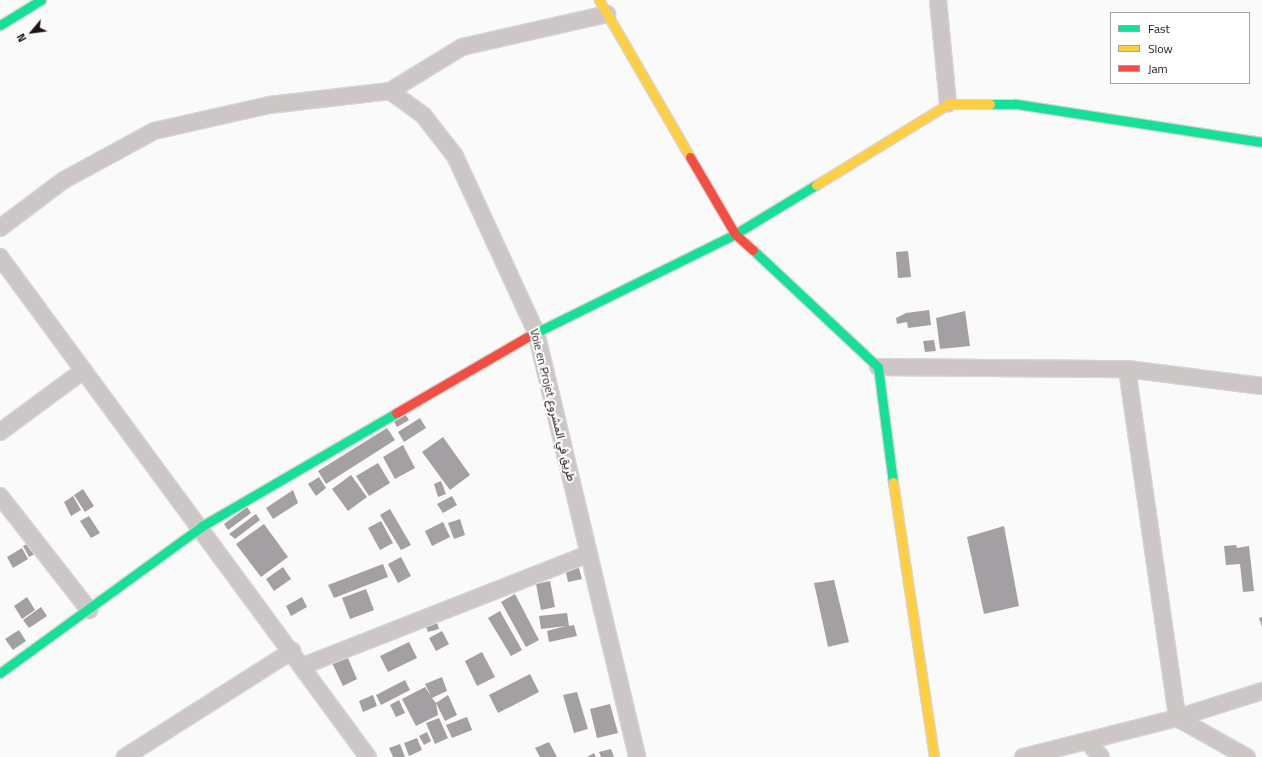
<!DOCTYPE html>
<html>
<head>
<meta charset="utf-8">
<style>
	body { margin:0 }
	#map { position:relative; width:1262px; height:757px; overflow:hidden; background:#fafafa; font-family:"Titillium Web",Vazirmatn,sans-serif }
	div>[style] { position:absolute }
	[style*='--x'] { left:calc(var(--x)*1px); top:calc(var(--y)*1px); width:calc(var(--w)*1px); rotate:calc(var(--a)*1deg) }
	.building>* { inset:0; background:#a49fa2 }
	.roads { filter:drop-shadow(1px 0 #d7d5d5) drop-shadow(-1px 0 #d7d5d5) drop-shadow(0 1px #d7d5d5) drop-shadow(0 -1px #d7d5d5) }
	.street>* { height:16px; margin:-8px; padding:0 8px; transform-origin:8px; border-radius:8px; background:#ccc7c6 }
	.fast>* { height:9px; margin:-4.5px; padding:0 4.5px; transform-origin:4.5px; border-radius:4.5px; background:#16e098 }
	.slow>* { height:9px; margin:-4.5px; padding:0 4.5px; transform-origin:4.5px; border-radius:4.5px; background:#ffcf43 }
	.jam>* { height:9px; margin:-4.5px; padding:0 4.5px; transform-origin:4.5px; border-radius:4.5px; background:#f24e42 }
	span { translate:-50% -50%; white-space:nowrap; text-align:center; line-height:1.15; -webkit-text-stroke:4px #fff; paint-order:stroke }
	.street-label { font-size:12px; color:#1f1215 }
	.legend { position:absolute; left:1110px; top:12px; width:140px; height:72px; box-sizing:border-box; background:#fff; border:1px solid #a5a0a1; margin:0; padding:5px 7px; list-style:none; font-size:12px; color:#1f1215 }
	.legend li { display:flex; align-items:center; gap:8px; height:20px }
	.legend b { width:20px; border:1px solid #a5a0a1 }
	.north { position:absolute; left:12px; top:12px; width:40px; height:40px; -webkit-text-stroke:3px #fff; paint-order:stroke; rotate:241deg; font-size:11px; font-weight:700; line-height:16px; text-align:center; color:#1f1215 }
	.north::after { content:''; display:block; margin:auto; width:14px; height:18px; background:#1f1215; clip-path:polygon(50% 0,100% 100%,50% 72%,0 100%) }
</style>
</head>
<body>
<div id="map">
	<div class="building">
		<i style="clip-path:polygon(908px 251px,911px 277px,898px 278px,896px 252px)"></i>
		<i style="clip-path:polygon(929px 310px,931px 325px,908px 328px,907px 322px,897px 324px,896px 318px,906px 313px)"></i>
		<i style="clip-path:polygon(965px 311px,970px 346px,940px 349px,936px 318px)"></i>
		<i style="clip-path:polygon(934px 340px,936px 351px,925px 352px,923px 341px)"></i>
		<i style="clip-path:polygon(405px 414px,409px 420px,397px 427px,393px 420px)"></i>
		<i style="clip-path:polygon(420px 418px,426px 428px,404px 442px,398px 432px)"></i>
		<i style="clip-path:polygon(387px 428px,395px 440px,326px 484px,318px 471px)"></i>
		<i style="clip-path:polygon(443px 437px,470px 475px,450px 490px,422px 452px)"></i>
		<i style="clip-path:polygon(403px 445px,415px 468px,395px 479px,383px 457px)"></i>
		<i style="clip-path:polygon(378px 463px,390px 483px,369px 496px,356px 476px)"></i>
		<i style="clip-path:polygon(351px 475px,367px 497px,348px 511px,332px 489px)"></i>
		<i style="clip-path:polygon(319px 477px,326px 488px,316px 496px,308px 484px)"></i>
		<i style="clip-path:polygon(441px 481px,446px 494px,438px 497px,434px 484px)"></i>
		<i style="clip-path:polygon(83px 489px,94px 506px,85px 512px,74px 495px)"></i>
		<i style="clip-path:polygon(293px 490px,298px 503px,273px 519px,266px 508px)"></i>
		<i style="clip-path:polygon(73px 496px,81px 510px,71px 516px,64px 502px)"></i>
		<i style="clip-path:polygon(452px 496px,457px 505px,443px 513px,437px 504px)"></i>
		<i style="clip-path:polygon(247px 507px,251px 513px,228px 530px,224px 524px)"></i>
		<i style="clip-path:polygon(390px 509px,411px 545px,401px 550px,380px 515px)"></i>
		<i style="clip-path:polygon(256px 514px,260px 520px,235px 539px,229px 534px)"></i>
		<i style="clip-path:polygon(89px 516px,100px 533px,91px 538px,80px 521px)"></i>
		<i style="clip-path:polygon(460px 519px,465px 535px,454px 539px,448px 523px)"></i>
		<i style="clip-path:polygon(381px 521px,393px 543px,380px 550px,368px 528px)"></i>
		<i style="clip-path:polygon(443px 522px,450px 537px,432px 546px,425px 531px)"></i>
		<i style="clip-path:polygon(264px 524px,288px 557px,261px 577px,236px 544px)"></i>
		<i style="clip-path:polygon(1004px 526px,1019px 606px,984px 614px,967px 537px)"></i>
		<i style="clip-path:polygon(32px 541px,38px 552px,29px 557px,23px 546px)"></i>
		<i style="clip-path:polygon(1236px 545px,1237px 548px,1249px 546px,1254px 591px,1243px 592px,1240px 564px,1226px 565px,1224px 546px)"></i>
		<i style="clip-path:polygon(22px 548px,28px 559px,13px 568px,7px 557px)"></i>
		<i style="clip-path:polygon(401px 557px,411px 576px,398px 583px,388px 564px)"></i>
		<i style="clip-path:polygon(383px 564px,388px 577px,334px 598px,328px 585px)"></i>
		<i style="clip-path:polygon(578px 565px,582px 579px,568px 582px,565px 568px)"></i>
		<i style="clip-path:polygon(283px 567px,291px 579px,274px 591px,266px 579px)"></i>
		<i style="clip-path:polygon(834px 580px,849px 642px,828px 647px,814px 583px)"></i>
		<i style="clip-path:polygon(550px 581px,555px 607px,541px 610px,536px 584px)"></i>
		<i style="clip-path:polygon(366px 589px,374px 610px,350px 619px,342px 598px)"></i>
		<i style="clip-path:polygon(515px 594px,539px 640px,526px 647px,501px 602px)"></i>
		<i style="clip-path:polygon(27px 597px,35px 610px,22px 619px,14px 606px)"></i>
		<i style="clip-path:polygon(302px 597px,307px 607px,291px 616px,286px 606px)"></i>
		<i style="clip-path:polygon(41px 607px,47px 616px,29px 628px,23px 620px)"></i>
		<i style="clip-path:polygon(500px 611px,522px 650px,511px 656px,488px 618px)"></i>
		<i style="clip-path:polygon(567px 613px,569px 626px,574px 625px,577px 636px,549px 642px,547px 631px,566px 626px,541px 629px,539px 616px)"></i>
		<i style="clip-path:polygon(1262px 617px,1262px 627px,1259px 618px)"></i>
		<i style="clip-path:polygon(436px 620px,439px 629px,428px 632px,425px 624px)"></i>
		<i style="clip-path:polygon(19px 630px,26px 641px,13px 650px,5px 639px)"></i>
		<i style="clip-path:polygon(442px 631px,449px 644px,436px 651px,429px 638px)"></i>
		<i style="clip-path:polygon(409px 642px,417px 658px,388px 672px,380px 656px)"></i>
		<i style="clip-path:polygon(482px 652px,495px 677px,477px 686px,465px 661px)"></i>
		<i style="clip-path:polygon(347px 656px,357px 679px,343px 686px,332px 663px)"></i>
		<i style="clip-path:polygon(530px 674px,539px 692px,498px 713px,489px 695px)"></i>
		<i style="clip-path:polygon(442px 677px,447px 691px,432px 698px,436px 703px,448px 695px,457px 715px,445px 721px,436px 703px,438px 715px,416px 726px,402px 699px,425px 687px,431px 696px,425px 684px)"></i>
		<i style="clip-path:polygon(405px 680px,410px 690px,381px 705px,376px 695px)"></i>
		<i style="clip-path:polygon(577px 692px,588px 729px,574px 733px,563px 695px)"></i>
		<i style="clip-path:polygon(373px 695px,377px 706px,363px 712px,359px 701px)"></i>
		<i style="clip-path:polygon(399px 700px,405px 713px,396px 717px,390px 705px)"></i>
		<i style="clip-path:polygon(610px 704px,618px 733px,597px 738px,590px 709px)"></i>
		<i style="clip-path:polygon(467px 717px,472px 730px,452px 738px,446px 725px)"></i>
		<i style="clip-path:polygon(439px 718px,448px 738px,435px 744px,426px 723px)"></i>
		<i style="clip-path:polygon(427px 732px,431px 741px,424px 745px,419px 736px)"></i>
		<i style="clip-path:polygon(417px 738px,422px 750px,409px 756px,404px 743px)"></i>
		<i style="clip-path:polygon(549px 742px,557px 757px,540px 757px,535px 748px)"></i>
		<i style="clip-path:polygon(400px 744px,405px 757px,393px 757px,389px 748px)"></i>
		<i style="clip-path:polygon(611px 749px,614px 757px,601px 757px,599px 752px)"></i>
		<i style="clip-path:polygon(594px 753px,596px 757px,587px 757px)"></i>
	</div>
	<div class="roads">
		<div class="street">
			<i style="--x:938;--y:0;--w:104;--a:84.5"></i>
			<i style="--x:390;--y:91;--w:41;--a:36"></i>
			<i style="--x:423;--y:115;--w:52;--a:52"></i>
			<i style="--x:455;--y:156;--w:194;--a:65.3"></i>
			<i style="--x:536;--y:332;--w:437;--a:76.6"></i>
			<i style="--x:0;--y:228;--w:80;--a:-36.9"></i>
			<i style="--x:64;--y:180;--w:102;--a:-28.6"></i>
			<i style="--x:154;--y:131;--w:118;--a:-12.7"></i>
			<i style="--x:269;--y:105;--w:122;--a:-6.6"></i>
			<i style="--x:390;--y:91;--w:84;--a:-31.4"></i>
			<i style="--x:462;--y:47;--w:149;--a:-12.8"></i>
			<i style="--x:0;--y:257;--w:621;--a:53.65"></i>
			<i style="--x:878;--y:367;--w:249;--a:0.5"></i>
			<i style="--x:1127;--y:369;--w:136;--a:7.2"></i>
			<i style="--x:1127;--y:369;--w:353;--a:81.8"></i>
			<i style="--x:0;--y:432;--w:104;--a:-36.4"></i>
			<i style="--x:0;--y:496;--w:145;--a:52"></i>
			<i style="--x:303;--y:666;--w:307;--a:-21.4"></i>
			<i style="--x:1177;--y:718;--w:80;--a:29.1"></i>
			<i style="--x:1087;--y:741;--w:21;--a:49"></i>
			<i style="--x:125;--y:757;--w:198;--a:-32.4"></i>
			<i style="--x:1023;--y:757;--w:159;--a:-14.2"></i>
			<i style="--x:1177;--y:718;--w:89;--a:-17.6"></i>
		</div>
		<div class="fast">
			<i style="--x:0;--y:25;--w:48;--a:-31.4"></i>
			<i style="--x:990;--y:104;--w:26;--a:0"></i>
			<i style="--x:1016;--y:104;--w:249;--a:8.8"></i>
			<i style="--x:753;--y:250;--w:171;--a:43.1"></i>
			<i style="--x:878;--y:367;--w:116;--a:82.6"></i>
			<i style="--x:527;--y:337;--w:232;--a:-26.3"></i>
			<i style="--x:735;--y:234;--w:95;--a:-31.2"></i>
			<i style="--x:0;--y:673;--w:250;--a:-36"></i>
			<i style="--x:202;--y:526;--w:225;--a:-30.2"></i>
		</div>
		<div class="slow">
			<i style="--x:599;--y:0;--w:181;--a:59.9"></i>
			<i style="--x:816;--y:185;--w:155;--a:-31.5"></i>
			<i style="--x:948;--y:104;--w:42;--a:0"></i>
			<i style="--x:893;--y:482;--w:278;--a:81.5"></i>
		</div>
		<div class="jam">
			<i style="--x:690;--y:157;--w:89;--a:59.7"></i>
			<i style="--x:735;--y:234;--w:24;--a:42"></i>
			<i style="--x:396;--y:413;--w:151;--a:-30.1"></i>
		</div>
	</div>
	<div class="street-label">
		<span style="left:553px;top:405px;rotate:76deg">Voie en Projet طريق في المشروع</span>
	</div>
	<ul class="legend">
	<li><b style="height:5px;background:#16e098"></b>Fast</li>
	<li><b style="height:5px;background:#ffcf43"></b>Slow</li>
	<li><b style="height:5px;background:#f24e42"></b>Jam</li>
	</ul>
	<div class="north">N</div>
</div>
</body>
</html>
